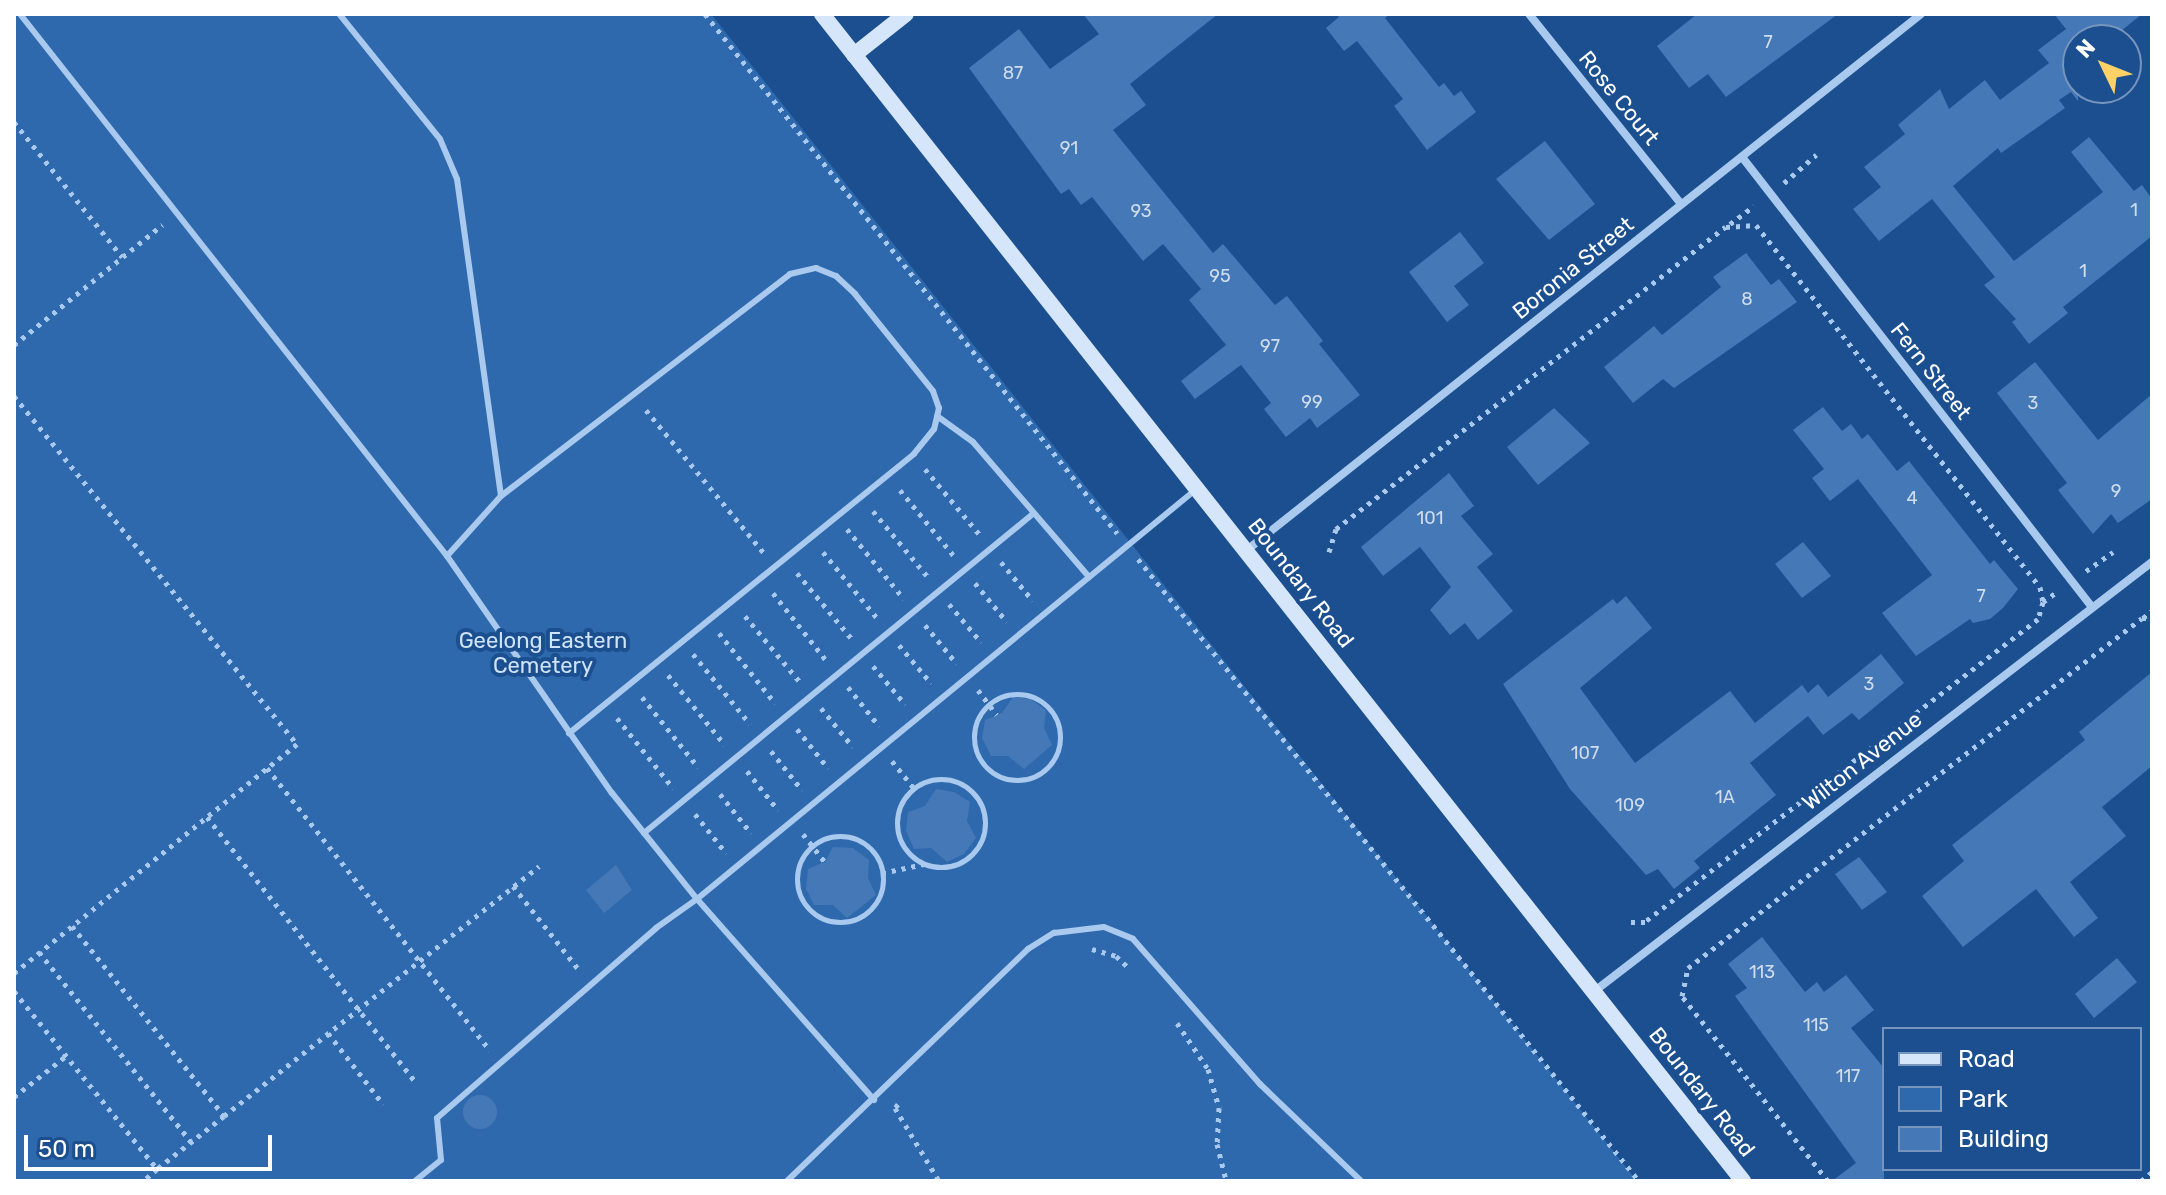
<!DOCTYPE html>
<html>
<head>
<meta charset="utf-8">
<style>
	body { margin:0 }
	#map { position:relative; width:2166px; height:1195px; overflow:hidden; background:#1b4f8f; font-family:Rubik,sans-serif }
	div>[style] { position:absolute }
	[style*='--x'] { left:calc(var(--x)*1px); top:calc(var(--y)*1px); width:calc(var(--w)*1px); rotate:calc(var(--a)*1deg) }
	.green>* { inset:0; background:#2e69ad }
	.building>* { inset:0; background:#4478b7 }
	.round { border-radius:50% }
	.path>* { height:5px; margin-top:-2.5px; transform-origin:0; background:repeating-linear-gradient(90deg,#a9c9ee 0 4px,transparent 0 10px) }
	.path>.ring { margin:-2.5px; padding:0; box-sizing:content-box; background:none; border:5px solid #a9c9ee; border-radius:50% }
	.lane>* { height:6px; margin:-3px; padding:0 3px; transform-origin:3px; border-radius:3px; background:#a9c9ee }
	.street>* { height:8px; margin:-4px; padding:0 4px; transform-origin:4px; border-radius:4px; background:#a9c9ee }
	.secondary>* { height:16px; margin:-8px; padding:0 8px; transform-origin:8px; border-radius:8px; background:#d6e6fa }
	span { translate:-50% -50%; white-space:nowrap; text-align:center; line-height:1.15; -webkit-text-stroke:8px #1b4f8f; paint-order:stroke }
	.number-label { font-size:18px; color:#d0dded }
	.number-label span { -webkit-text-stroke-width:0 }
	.street-label { font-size:22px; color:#fff }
	.park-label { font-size:22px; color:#cfe3fa }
	.frame { position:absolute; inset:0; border:16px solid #fff; pointer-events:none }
	.legend { position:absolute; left:1882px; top:1027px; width:260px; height:144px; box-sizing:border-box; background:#1b4f8f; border:2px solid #7695bc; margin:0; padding:10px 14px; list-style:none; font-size:24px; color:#fff }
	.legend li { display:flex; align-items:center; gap:16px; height:40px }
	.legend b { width:40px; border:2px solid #7695bc }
	.north { position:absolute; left:2062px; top:24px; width:80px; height:80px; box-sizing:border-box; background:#1b4f8f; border:2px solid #7695bc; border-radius:50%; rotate:313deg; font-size:22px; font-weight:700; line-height:32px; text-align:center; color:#fff }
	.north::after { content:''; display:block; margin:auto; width:28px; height:36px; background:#ffd166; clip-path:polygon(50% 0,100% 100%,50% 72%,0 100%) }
	.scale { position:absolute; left:24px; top:1135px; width:248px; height:36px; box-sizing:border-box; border:4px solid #fff; border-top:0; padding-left:10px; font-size:24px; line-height:28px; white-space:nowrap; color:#fff; -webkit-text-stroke:6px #1b4f8f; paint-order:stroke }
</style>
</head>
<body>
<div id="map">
	<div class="green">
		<i style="clip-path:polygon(14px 14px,711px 14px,1637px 1181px,14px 1181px)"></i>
	</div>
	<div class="building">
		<i style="clip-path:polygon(1083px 14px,1218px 14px,1130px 84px,1146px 105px,1113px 130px,1213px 253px,1223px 244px,1275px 305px,1287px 296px,1323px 341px,1319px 344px,1360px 395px,1317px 428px,1310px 418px,1286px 437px,1264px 409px,1271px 403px,1241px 365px,1195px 399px,1181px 381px,1226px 345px,1189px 300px,1201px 289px,1163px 244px,1143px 261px,1092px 197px,1081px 205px,1069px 189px,1061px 194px,969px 68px,1019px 29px,1050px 69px,1099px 34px)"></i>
		<i style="clip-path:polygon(1336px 14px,1390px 14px,1385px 18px,1439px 87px,1444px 83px,1454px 96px,1461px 91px,1476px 112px,1427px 150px,1394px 106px,1403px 99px,1357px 41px,1344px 51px,1326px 28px,1339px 17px)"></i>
		<i style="clip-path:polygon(1697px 14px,1838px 14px,1726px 97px,1708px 74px,1689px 88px,1657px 46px)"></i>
		<i style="clip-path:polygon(2054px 14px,2142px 14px,2110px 40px,2078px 40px,2078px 101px,2071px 92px,2059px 100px,2065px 108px,2001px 153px,1998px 148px,1953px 186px,2014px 261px,2103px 192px,2071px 152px,2089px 137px,2134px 191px,2142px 185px,2152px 199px,2152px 236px,2063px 307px,2068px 313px,2029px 344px,2012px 322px,2016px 319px,1984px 285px,1995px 277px,1932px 199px,1879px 241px,1853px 209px,1881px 187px,1864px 167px,1905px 134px,1898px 125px,1940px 89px,1949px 109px,1985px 80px,2000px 100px,2049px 63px,2038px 50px,2066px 29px)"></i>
		<i style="clip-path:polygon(1545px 141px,1595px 204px,1549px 240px,1496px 179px)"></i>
		<i style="clip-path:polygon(1460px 232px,1484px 263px,1454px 286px,1469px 305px,1447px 322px,1409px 272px)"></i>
		<i style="clip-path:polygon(1746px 253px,1771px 285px,1779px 279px,1797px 302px,1674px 388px,1663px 379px,1633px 403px,1604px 367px,1654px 326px,1662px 335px,1721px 287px,1713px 277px)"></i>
		<i style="clip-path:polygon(2035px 362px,2098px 440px,2152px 394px,2152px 499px,2118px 523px,2111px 514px,2093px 534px,2058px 490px,2067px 483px,1997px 393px)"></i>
		<i style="clip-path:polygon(1823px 407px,1842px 431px,1851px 424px,1862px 439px,1868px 434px,1897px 471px,1909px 461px,1990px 564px,1994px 560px,2018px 589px,2003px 608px,1990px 619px,1973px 623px,1970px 619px,1916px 656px,1882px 613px,1932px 575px,1858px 479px,1830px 501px,1812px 478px,1824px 469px,1793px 430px)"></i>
		<i style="clip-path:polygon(1554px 408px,1590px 443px,1538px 485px,1507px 447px)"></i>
		<i style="clip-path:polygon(1449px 473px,1474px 506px,1461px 516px,1493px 554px,1477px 567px,1513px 611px,1478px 640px,1465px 623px,1450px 635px,1430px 610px,1451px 587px,1420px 547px,1383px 576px,1361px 547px)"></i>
		<i style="clip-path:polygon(1803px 542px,1831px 576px,1802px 598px,1775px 564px)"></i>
		<i style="clip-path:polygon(1626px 596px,1652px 628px,1580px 688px,1635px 763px,1730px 691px,1755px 723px,1802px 685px,1808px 693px,1818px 684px,1828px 697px,1881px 654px,1904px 683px,1859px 720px,1852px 713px,1823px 735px,1808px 716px,1750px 763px,1776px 795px,1694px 861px,1700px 868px,1674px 889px,1658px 869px,1646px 875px,1570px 789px,1503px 684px,1613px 599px,1617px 604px)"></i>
		<i style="clip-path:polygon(2152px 672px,2152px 766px,2102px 807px,2126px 836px,2070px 882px,2098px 918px,2074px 937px,2036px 889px,1963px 947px,1922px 896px,1964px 861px,1952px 845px,2085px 740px,2079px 732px)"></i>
		<i style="clip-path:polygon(1013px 697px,1030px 699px,1046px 710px,1044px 728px,1052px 745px,1024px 769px,1008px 756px,991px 756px,982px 738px,985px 720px,1002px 713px)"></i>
		<i style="clip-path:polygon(936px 789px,954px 792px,970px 802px,967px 821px,976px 838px,964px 854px,947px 862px,931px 848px,914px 849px,906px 831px,908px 812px,925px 806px)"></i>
		<i style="clip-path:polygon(833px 847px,853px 848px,869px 860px,868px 878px,876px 895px,847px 918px,833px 905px,814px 905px,806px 889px,808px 869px,825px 862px)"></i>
		<i style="clip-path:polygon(1859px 857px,1887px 892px,1862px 910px,1835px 874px)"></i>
		<i style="clip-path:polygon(616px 865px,632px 890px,604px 913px,586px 890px)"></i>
		<i style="clip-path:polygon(1762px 937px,1805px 992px,1817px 982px,1824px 992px,1846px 975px,1874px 1010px,1851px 1028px,1884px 1068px,1884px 1181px,1832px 1181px,1856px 1163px,1735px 996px,1747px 988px,1728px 964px)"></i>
		<i style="clip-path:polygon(2117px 958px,2137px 982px,2094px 1018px,2075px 994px)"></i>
		<i class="round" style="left:463px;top:1095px;width:34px;height:34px"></i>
	</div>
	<div class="path">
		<i style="--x:705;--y:14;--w:663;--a:51.56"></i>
		<i style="--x:14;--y:122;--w:173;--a:51.3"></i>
		<i style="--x:1784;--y:183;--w:43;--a:-41.2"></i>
		<i style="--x:1730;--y:224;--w:30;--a:-37"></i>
		<i style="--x:14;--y:345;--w:191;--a:-39"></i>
		<i style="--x:14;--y:396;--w:449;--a:50.9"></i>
		<i style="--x:297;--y:744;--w:364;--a:141"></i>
		<i style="--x:646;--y:410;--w:185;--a:50.5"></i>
		<i style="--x:925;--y:469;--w:86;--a:50.2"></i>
		<i style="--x:900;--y:490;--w:85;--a:50.7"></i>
		<i style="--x:873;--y:511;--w:86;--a:50.2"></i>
		<i style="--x:847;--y:529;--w:90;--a:50.8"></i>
		<i style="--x:823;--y:552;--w:85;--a:50.7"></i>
		<i style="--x:1329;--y:552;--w:24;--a:-73"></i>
		<i style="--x:1336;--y:529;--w:493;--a:-37.8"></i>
		<i style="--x:1726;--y:227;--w:30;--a:-4"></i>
		<i style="--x:1756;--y:225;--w:460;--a:51.9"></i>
		<i style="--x:2040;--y:587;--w:15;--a:79"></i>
		<i style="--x:2043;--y:602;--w:18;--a:106"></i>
		<i style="--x:2038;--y:619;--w:496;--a:142.4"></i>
		<i style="--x:1645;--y:922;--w:19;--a:180"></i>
		<i style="--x:1138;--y:559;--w:799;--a:51.15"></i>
		<i style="--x:1001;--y:562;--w:50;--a:50.6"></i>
		<i style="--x:2086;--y:571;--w:33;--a:-35"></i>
		<i style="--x:797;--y:573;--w:86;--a:50.2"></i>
		<i style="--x:975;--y:583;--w:50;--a:50.6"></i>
		<i style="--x:773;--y:593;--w:85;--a:51.7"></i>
		<i style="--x:2043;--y:602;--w:19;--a:-36"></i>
		<i style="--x:949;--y:604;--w:50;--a:49.9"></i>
		<i style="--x:745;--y:616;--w:86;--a:50.2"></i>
		<i style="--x:2143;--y:618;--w:11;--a:-38"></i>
		<i style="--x:925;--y:625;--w:50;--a:50.6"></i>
		<i style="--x:719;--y:633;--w:90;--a:51.3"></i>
		<i style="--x:899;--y:645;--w:50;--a:49.9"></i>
		<i style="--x:693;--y:654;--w:90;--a:50.8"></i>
		<i style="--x:873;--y:666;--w:50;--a:49.9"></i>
		<i style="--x:668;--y:675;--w:90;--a:50.8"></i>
		<i style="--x:848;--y:687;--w:50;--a:51.5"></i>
		<i style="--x:978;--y:690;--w:31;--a:53"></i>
		<i class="ring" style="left:974px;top:694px;width:81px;height:81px"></i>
		<i style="--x:642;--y:697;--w:90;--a:51.3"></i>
		<i style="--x:821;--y:708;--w:50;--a:50.6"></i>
		<i style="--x:617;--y:718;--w:90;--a:51.3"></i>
		<i style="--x:797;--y:729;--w:50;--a:51.5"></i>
		<i style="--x:771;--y:751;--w:50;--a:51.5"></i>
		<i style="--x:892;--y:761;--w:35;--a:51"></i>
		<i style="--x:267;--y:768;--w:360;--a:51.7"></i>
		<i style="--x:747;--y:771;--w:50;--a:51.5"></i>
		<i class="ring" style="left:897px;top:779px;width:83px;height:83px"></i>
		<i style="--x:720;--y:794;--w:50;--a:51.5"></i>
		<i style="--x:695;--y:814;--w:50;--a:51.5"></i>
		<i style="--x:207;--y:817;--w:338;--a:51.8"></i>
		<i style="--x:803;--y:834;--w:36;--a:52"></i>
		<i class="ring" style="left:797px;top:836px;width:81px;height:81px"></i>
		<i style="--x:882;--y:873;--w:43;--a:-12.1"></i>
		<i style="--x:513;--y:886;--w:107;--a:51.8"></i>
		<i style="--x:72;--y:926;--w:243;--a:51.3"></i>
		<i style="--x:224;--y:1116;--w:85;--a:141.7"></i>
		<i style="--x:1092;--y:949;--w:25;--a:16"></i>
		<i style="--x:1116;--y:956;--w:18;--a:43"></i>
		<i style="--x:39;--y:952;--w:243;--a:51.3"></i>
		<i style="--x:14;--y:991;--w:228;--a:51.2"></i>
		<i style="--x:157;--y:1169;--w:18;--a:139"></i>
		<i style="--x:1177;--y:1023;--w:55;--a:56"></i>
		<i style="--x:1208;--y:1069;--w:41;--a:74.2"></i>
		<i style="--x:1219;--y:1108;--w:36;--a:93"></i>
		<i style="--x:1217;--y:1144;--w:38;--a:76"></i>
		<i style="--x:328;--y:1033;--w:90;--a:52.2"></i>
		<i style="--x:14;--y:1097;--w:66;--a:-38.3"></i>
		<i style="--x:898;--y:1104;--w:5;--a:127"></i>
		<i style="--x:895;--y:1108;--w:85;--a:58.9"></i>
		<i style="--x:224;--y:1116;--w:402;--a:-38.4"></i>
		<i style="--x:1828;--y:1181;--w:236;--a:-128.3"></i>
		<i style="--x:1682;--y:996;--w:29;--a:-78"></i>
		<i style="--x:1688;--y:968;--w:573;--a:-37.63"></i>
		<i style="--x:2142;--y:618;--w:10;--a:0"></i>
		<i style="--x:2141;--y:1181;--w:14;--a:-39"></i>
	</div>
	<div class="lane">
		<i style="--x:20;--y:14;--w:690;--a:51.77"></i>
		<i style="--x:447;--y:556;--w:81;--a:-48"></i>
		<i style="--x:501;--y:496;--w:320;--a:-97.9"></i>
		<i style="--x:457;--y:179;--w:43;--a:-113"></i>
		<i style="--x:440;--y:139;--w:161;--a:-128.9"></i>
		<i style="--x:937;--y:416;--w:44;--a:35.8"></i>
		<i style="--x:973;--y:442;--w:178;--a:49.3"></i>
		<i style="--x:501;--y:496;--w:364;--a:-37.5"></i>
		<i style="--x:790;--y:274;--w:27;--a:-13"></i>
		<i style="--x:816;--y:268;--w:22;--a:22"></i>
		<i style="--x:836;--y:276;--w:26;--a:43"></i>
		<i style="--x:855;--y:294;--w:124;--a:51.2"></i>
		<i style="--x:933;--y:391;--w:18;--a:71"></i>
		<i style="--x:939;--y:408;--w:22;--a:103"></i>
		<i style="--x:934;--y:429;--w:32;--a:129"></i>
		<i style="--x:914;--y:454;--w:444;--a:141"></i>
		<i style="--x:447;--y:556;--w:289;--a:55.2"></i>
		<i style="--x:612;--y:793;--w:136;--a:51.3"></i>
		<i style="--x:697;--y:899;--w:643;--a:-39.38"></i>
		<i style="--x:644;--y:833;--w:504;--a:-39.37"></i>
		<i style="--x:415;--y:1181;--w:33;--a:-39"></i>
		<i style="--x:441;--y:1160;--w:42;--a:-95.4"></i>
		<i style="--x:437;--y:1118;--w:290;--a:-40.9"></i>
		<i style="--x:656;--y:928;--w:50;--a:-35.3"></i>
		<i style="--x:697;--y:899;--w:268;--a:48.6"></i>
		<i style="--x:787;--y:1181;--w:335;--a:-43.9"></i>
		<i style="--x:1028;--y:949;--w:31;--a:-32"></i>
		<i style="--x:1054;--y:933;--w:50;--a:-6.8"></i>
		<i style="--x:1104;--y:927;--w:31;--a:22"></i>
		<i style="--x:1133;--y:939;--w:193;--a:48.8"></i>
		<i style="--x:1260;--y:1084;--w:140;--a:43.8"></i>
	</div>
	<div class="street">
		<i style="--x:1529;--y:14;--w:243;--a:51.3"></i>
		<i style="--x:1742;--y:157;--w:570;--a:52.13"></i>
		<i style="--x:1247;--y:550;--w:861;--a:-38.49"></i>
		<i style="--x:1596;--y:990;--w:702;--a:-37.59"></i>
	</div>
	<div class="secondary">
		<i style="--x:822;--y:14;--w:1487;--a:51.72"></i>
		<i style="--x:854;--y:55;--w:66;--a:-38.3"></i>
	</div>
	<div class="number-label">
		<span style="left:1768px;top:42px">7</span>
		<span style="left:1013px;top:73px">87</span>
		<span style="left:1069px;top:148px">91</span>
		<span style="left:2134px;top:210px">1</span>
		<span style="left:1141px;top:211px">93</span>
		<span style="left:2083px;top:271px">1</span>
		<span style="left:1220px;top:276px">95</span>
		<span style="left:1747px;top:299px">8</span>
		<span style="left:1270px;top:346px">97</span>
		<span style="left:1312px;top:402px">99</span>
		<span style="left:2033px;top:403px">3</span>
		<span style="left:2116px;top:491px">9</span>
		<span style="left:1912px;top:498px">4</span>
		<span style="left:1430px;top:518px">101</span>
		<span style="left:1981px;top:596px">7</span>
		<span style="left:1869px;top:684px">3</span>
		<span style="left:1585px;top:753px">107</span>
		<span style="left:1725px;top:797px">1A</span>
		<span style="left:1630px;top:805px">109</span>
		<span style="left:1762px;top:972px">113</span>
		<span style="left:1816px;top:1025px">115</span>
		<span style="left:1848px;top:1076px">117</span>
	</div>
	<div class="street-label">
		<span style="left:1619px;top:98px;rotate:51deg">Rose Court</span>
		<span style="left:1573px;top:268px;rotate:-39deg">Boronia Street</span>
		<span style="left:1931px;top:371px;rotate:52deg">Fern Street</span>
		<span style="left:1301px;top:583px;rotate:52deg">Boundary Road</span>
		<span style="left:1862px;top:761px;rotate:-38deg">Wilton Avenue</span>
		<span style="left:1702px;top:1092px;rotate:52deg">Boundary Road</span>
	</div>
	<div class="park-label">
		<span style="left:543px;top:653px">Geelong Eastern<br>Cemetery</span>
	</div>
	<div class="frame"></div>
	<ul class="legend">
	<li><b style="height:10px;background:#d6e6fa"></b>Road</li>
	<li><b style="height:22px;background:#2e69ad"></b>Park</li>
	<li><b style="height:22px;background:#4478b7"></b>Building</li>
	</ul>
	<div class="north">N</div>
	<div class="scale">50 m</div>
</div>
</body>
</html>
